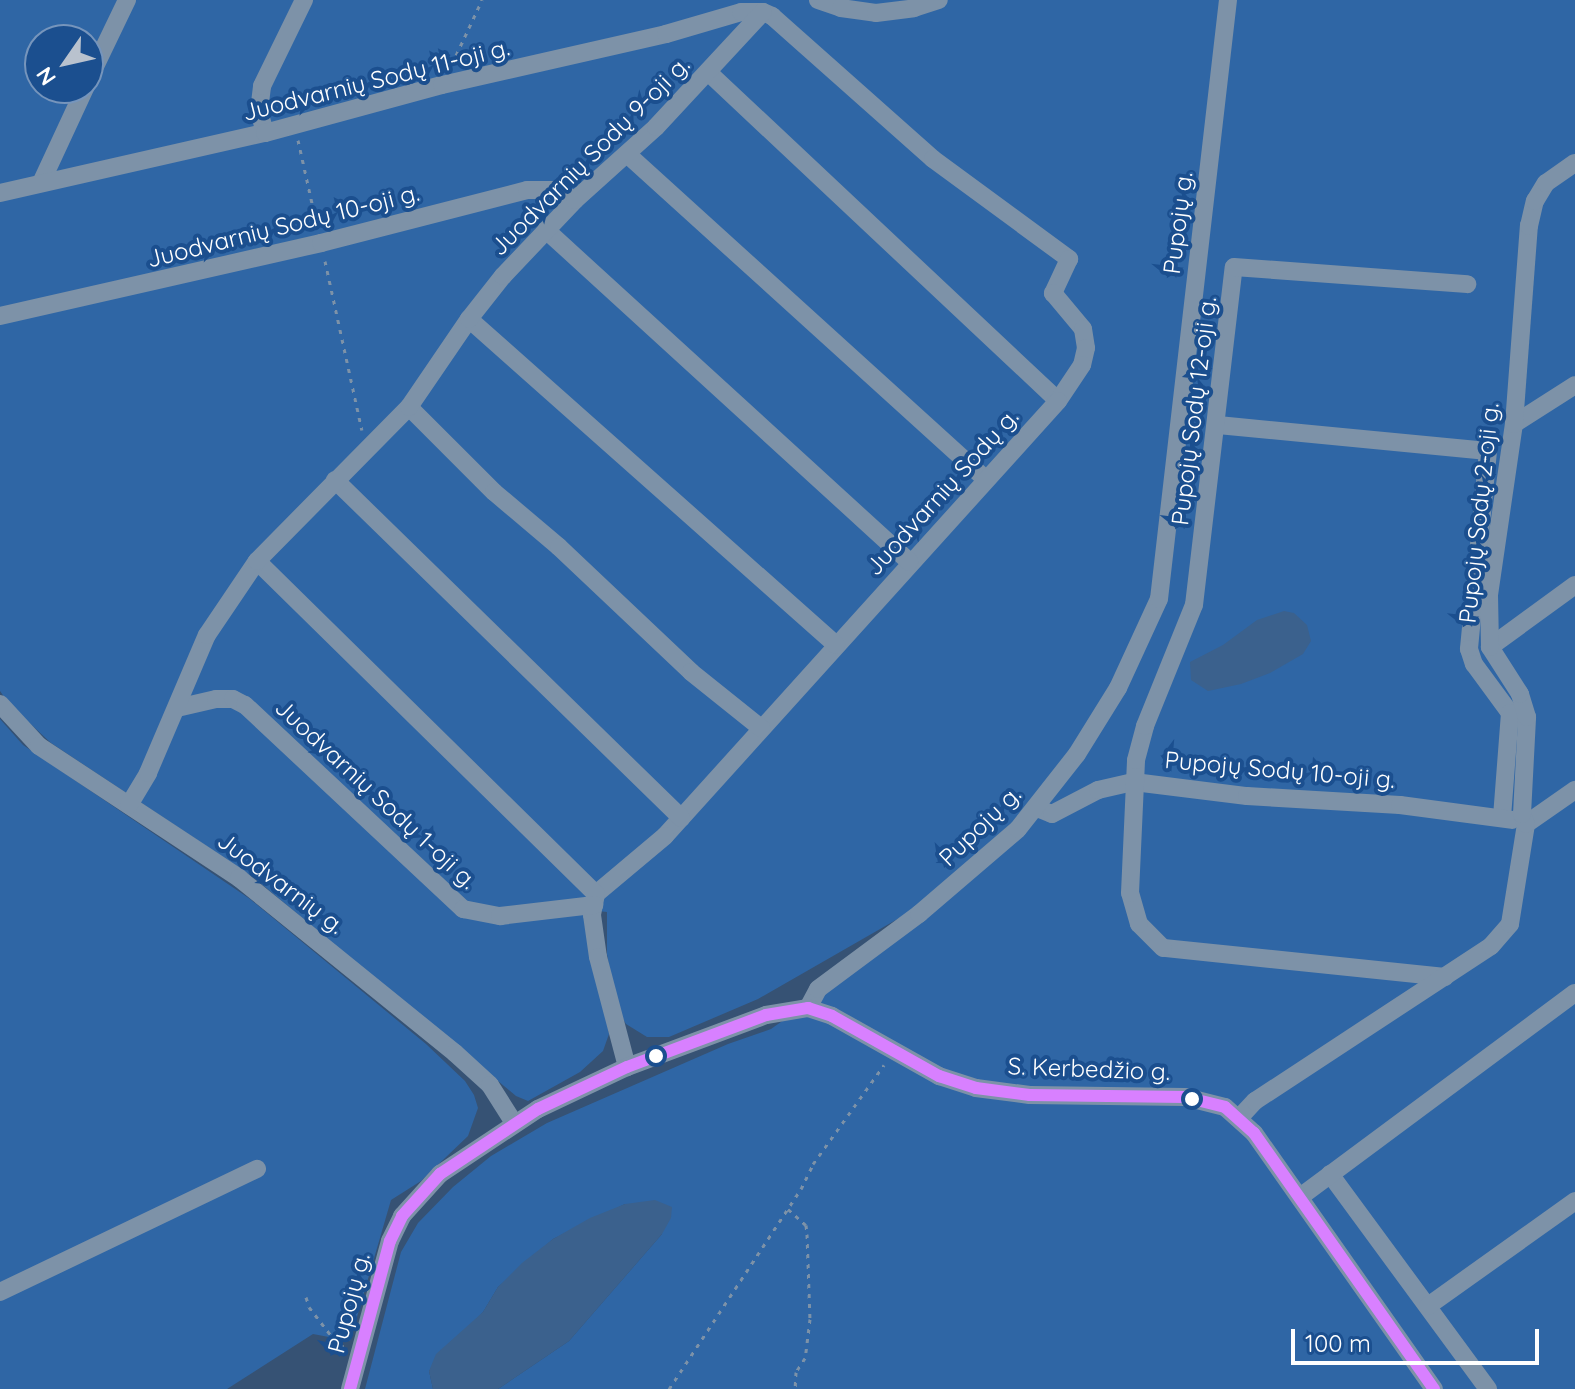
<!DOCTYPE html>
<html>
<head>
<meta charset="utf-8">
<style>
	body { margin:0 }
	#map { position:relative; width:1575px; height:1389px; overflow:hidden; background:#365274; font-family:Quicksand,sans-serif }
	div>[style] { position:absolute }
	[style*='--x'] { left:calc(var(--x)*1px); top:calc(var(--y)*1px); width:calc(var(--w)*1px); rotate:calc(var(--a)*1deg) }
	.green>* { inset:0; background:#2f66a5 }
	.water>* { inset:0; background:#3b618d }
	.path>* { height:3px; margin-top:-1.5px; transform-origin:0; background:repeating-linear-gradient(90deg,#7d92a8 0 4px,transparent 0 10px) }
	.street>* { height:18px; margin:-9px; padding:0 9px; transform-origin:9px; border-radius:9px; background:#7d92a8 }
	.bus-1>* { height:12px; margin:-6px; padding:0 6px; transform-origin:6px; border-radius:6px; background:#d880ff }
	.dots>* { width:22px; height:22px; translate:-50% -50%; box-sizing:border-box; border:4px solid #1b4f8f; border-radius:50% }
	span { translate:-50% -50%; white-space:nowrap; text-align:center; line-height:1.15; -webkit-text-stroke:8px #1b4f8f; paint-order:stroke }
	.street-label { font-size:24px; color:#fff }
	.north { position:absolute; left:24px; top:24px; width:80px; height:80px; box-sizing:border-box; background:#1b4f8f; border:2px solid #7695bc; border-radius:50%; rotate:236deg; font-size:22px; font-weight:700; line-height:32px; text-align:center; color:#fff }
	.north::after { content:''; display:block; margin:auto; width:28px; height:36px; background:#b9c2ce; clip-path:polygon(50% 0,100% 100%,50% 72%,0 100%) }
	.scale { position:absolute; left:1291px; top:1329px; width:248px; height:36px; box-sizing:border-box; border:4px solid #fff; border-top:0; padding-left:10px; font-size:24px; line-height:28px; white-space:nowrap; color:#fff; -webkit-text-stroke:6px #1b4f8f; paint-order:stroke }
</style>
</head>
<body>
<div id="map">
	<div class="green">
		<i style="clip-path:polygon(evenodd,0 0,1575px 0,1575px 1389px,498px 1389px,569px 1341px,662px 1234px,625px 1204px,553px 1239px,498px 1287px,483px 1312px,429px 1371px,433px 1389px,365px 1389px,401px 1252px,418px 1223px,453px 1187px,491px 1156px,547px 1123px,728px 1044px,771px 1029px,911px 930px,901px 917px,758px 999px,669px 1037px,647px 1037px,626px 1024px,617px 1009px,607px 954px,607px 912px,590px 910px,609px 1034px,603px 1051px,580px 1072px,528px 1101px,516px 1096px,253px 877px,51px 743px,9px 704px,0 691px,0 0,40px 40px,88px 40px,88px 88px,40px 88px,40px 40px)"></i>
		<i style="clip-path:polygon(0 719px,23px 745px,250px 899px,426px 1044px,465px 1081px,474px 1095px,478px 1108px,468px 1136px,421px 1181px,391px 1200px,350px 1341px,313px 1334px,227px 1389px,0 1389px)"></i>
	</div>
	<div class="water">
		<i style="clip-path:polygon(1284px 611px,1294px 613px,1307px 625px,1311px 641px,1303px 654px,1270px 673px,1241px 684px,1208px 691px,1191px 680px,1190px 662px,1223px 645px,1257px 620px)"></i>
		<i style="clip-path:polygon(655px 1200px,672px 1207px,671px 1218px,662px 1234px,569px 1341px,498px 1389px,433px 1389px,429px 1371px,436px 1354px,483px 1312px,498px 1287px,522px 1263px,553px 1239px,590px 1218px,625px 1204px)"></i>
	</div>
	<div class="path">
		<i style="--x:452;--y:64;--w:71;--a:-64.9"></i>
		<i style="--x:298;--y:140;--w:88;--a:77.5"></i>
		<i style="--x:325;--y:261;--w:173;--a:77.7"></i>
		<i style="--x:788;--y:1209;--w:24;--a:42"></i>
		<i style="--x:806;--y:1225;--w:9;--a:84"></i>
		<i style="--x:807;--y:1234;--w:85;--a:88"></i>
		<i style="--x:810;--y:1319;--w:39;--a:97"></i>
		<i style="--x:805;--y:1358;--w:17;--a:123"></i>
		<i style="--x:796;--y:1372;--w:17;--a:93"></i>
		<i style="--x:306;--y:1297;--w:10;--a:73"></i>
		<i style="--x:309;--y:1307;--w:51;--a:52.2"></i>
		<i style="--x:340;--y:1347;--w:4;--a:-14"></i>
		<i style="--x:669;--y:1389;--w:240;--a:-56.6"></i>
		<i style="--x:801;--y:1189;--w:28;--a:-64"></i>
		<i style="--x:813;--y:1164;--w:122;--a:-54.4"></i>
	</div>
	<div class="street">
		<i style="--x:818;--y:0;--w:24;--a:19"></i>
		<i style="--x:841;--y:8;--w:35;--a:8"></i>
		<i style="--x:876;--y:13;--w:38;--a:-7"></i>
		<i style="--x:914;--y:8;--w:26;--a:-18"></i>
		<i style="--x:708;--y:72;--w:480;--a:43.2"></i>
		<i style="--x:88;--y:81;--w:90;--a:-64.3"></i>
		<i style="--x:265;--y:133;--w:23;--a:-105"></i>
		<i style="--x:259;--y:111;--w:25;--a:-83"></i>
		<i style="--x:262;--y:86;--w:96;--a:-64"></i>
		<i style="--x:627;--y:154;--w:484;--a:42.2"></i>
		<i style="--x:41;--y:183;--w:105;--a:-65.1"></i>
		<i style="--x:0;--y:193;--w:272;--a:-12.8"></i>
		<i style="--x:265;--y:133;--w:183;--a:-15.2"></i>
		<i style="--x:442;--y:85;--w:230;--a:-12.8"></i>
		<i style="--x:666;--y:34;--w:78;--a:-16.3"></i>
		<i style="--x:741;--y:12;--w:22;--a:0"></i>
		<i style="--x:763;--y:12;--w:10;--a:24"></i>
		<i style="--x:772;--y:16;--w:215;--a:41.6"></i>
		<i style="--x:933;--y:159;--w:169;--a:36.3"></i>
		<i style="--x:1069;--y:259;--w:38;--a:115"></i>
		<i style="--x:1053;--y:293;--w:47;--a:50.2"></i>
		<i style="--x:1083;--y:329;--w:19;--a:81"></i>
		<i style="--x:1086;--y:348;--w:17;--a:103"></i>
		<i style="--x:1082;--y:365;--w:43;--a:123.7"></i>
		<i style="--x:1058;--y:401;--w:586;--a:132.1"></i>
		<i style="--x:665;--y:836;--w:90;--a:140"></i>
		<i style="--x:596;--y:894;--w:21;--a:101"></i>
		<i style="--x:592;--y:915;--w:42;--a:81.9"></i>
		<i style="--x:598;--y:957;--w:114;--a:75.2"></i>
		<i style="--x:546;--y:230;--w:492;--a:42.4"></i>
		<i style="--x:0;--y:316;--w:329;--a:-12.8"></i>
		<i style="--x:321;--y:243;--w:213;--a:-14.4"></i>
		<i style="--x:527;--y:190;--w:28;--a:0"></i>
		<i style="--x:555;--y:190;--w:22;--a:27"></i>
		<i style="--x:469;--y:319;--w:491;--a:41.6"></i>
		<i style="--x:409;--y:407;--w:120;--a:45"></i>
		<i style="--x:494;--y:492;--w:85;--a:40.2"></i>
		<i style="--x:559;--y:547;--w:182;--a:43.4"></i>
		<i style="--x:691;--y:672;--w:90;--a:38.7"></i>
		<i style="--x:1514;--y:424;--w:72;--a:-32.6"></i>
		<i style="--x:1218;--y:425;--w:271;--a:5.5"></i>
		<i style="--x:1488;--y:451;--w:199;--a:95.5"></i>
		<i style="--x:1469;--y:649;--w:16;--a:72"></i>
		<i style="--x:1474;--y:664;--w:61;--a:53.7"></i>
		<i style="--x:1510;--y:713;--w:104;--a:94.4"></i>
		<i style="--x:335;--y:480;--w:484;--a:44.3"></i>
		<i style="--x:257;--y:561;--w:475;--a:44.5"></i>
		<i style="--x:1490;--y:647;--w:105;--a:-36.1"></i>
		<i style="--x:0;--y:704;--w:57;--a:47.1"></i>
		<i style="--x:39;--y:746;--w:240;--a:33.4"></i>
		<i style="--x:239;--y:878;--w:278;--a:39"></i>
		<i style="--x:455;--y:1053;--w:47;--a:42.4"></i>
		<i style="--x:490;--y:1085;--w:45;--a:57.7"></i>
		<i style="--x:177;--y:708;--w:40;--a:-13"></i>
		<i style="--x:216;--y:699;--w:17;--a:0"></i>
		<i style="--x:233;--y:699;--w:13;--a:27"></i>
		<i style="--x:245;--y:705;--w:299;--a:43.1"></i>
		<i style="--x:463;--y:909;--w:38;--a:11"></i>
		<i style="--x:500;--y:916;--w:95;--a:-6.7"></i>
		<i style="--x:129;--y:805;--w:37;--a:-59"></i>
		<i style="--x:148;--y:773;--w:150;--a:-66.9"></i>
		<i style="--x:207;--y:635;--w:89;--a:-56"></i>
		<i style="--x:257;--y:561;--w:216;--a:-45.4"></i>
		<i style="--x:409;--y:407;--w:107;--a:-55.7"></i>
		<i style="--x:469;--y:319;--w:55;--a:-51.7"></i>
		<i style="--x:503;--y:276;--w:105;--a:-46.5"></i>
		<i style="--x:575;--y:200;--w:109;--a:-42"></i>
		<i style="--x:656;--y:127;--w:157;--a:-47.1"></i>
		<i style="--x:1037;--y:808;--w:16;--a:22"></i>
		<i style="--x:1052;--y:814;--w:52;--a:-27.6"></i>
		<i style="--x:1098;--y:790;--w:37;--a:-13"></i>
		<i style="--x:1134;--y:782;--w:114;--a:7.1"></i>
		<i style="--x:1247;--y:796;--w:153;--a:3.4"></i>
		<i style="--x:1400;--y:805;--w:113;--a:7.6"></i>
		<i style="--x:1526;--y:824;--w:60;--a:-34.8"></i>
		<i style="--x:1445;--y:977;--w:283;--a:-174.1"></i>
		<i style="--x:1163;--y:948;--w:34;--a:-135"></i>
		<i style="--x:1139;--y:924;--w:32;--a:-106"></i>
		<i style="--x:1130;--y:893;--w:133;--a:-87.4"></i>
		<i style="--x:1136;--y:760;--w:35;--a:-75"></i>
		<i style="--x:1145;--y:726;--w:131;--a:-68"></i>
		<i style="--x:1194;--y:605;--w:340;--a:-83.3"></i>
		<i style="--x:1234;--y:267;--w:234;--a:4.2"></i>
		<i style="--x:808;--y:1008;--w:21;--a:-62"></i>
		<i style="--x:818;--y:989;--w:126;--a:-36.6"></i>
		<i style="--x:919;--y:914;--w:130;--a:-40.6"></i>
		<i style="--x:1018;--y:829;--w:95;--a:-51.8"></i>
		<i style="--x:1077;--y:754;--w:78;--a:-58.2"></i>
		<i style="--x:1118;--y:688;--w:98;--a:-65.3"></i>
		<i style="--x:1159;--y:599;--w:603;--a:-83.43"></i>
		<i style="--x:1240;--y:1117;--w:22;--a:-47"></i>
		<i style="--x:1255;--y:1101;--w:282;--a:-33.3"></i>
		<i style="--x:1491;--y:946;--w:29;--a:-49"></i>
		<i style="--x:1510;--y:924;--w:101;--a:-80.9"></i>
		<i style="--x:1526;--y:824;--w:11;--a:-112"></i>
		<i style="--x:1522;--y:814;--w:97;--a:-87"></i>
		<i style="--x:1527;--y:717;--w:24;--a:-107"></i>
		<i style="--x:1520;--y:694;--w:56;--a:-122.6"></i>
		<i style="--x:1490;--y:647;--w:52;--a:-91.1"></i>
		<i style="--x:1489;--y:595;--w:173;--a:-81.7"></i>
		<i style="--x:1514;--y:424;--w:199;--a:-85.7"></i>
		<i style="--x:1529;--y:226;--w:26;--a:-77"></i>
		<i style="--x:1535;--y:201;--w:21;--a:-59"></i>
		<i style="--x:1546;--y:183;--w:35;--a:-35"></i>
		<i style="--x:1330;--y:1174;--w:267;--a:53.7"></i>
		<i style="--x:1300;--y:1197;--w:342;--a:-36.6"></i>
		<i style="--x:0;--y:1292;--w:285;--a:-25.6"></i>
		<i style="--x:1428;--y:1306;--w:181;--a:-35.5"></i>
		<i style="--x:350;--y:1389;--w:153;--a:-74.9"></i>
		<i style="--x:390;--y:1241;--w:28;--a:-64"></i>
		<i style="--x:402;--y:1216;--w:57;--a:-47.9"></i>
		<i style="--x:440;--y:1174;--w:118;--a:-33.6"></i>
		<i style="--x:538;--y:1109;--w:98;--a:-25.3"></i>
		<i style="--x:627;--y:1067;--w:148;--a:-20.5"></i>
		<i style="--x:766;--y:1015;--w:43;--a:-9.5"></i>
		<i style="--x:808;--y:1008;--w:25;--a:18"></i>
		<i style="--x:832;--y:1016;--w:123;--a:29.3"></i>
		<i style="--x:939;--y:1076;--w:39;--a:18"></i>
		<i style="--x:976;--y:1088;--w:54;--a:7.4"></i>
		<i style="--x:1030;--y:1095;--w:155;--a:0.7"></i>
		<i style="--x:1185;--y:1097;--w:41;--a:14"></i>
		<i style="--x:1225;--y:1107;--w:39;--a:42"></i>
		<i style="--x:1254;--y:1133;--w:313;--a:54.9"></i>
	</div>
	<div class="bus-1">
		<i style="--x:350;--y:1389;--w:153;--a:-74.9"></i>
		<i style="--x:390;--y:1241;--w:28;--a:-64"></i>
		<i style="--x:402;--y:1216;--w:57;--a:-47.9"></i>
		<i style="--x:440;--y:1174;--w:118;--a:-33.6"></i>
		<i style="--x:538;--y:1109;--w:98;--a:-25.3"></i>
		<i style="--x:627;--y:1067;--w:148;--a:-20.5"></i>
		<i style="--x:766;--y:1015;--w:43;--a:-9.5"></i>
		<i style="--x:808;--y:1008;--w:25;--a:18"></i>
		<i style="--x:832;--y:1016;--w:123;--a:29.3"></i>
		<i style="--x:939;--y:1076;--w:39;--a:18"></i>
		<i style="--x:976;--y:1088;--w:54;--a:7.4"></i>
		<i style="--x:1030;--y:1095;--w:155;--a:0.7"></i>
		<i style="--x:1185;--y:1097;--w:41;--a:14"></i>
		<i style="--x:1225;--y:1107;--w:39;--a:42"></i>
		<i style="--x:1254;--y:1133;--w:313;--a:54.9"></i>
	</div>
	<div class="dots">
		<i style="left:656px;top:1056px;background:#fff"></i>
		<i style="left:1192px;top:1099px;background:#fff"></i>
	</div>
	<div class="street-label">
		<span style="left:376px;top:80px;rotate:-14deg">Juodvarnių Sodų 11-oji g.</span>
		<span style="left:590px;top:156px;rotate:-45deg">Juodvarnių Sodų 9-oji g.</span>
		<span style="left:1178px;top:223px;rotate:-83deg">Pupojų g.</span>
		<span style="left:283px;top:226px;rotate:-14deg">Juodvarnių Sodų 10-oji g.</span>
		<span style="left:1194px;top:411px;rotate:-83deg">Pupojų Sodų 12-oji g.</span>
		<span style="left:942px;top:492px;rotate:-48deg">Juodvarnių Sodų g.</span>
		<span style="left:1479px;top:513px;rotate:-84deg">Pupojų Sodų 2-oji g.</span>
		<span style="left:1280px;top:770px;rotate:5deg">Pupojų Sodų 10-oji g.</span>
		<span style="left:376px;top:794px;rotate:43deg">Juodvarnių Sodų 1-oji g.</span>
		<span style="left:980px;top:826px;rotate:-44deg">Pupojų g.</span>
		<span style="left:281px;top:883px;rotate:37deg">Juodvarnių g.</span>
		<span style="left:1089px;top:1069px;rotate:2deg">S. Kerbedžio g.</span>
		<span style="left:349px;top:1303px;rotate:-75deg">Pupojų g.</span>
	</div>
	<div class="north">N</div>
	<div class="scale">100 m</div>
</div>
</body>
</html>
